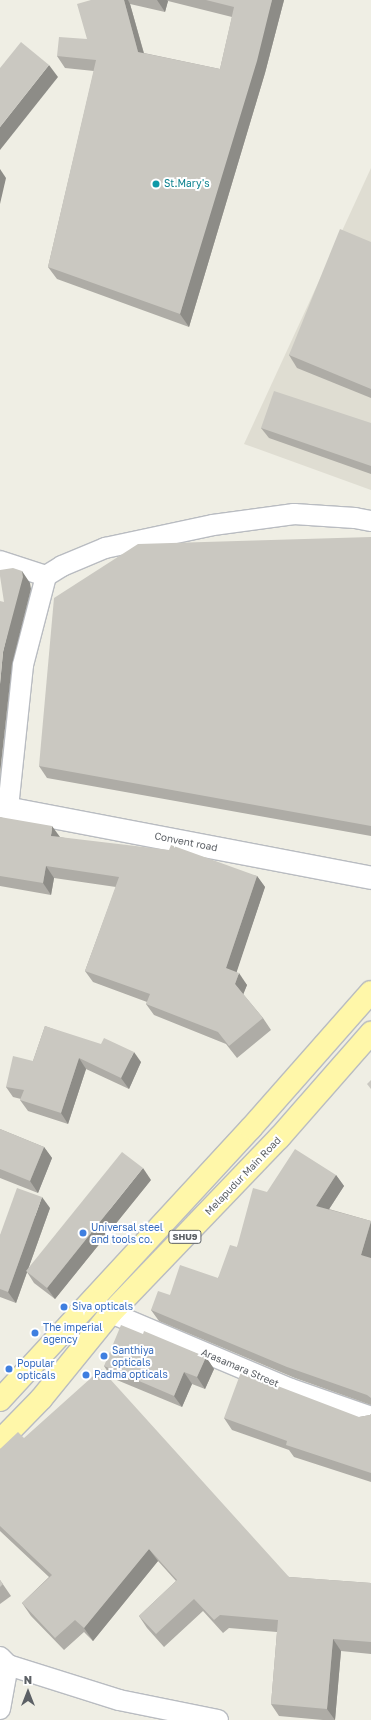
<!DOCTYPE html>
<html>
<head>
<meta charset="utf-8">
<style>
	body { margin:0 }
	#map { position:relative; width:371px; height:1720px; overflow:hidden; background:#efeee4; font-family:"Golos Text",sans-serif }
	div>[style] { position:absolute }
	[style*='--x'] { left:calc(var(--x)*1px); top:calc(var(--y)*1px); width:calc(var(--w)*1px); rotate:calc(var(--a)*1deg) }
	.education>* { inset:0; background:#dfddd2 }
	.roads { filter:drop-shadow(1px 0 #b9bcc1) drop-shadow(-1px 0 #b9bcc1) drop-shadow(0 1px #b9bcc1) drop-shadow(0 -1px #b9bcc1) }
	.minor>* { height:20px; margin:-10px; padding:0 10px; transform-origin:10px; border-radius:10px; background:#fff }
	.tertiary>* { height:22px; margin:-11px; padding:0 11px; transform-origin:11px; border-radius:11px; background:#fff }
	.primary>* { height:22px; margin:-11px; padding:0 11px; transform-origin:11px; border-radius:11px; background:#fff7a9 }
	.wall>* { inset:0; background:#aeaca6 }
	.shaded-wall>* { inset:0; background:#8d8c87 }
	.building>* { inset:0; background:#cac8c1 }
	.dots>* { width:11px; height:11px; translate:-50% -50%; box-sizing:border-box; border:2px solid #fff; border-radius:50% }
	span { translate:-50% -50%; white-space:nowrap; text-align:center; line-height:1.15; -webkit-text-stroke:4px #fff; paint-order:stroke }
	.shield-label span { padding:1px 3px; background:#fff; border:1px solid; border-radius:3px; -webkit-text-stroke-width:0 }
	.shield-label { font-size:9px; color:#5c6065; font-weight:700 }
	.culture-label { font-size:10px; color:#0d838f }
	.left { translate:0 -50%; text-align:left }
	.street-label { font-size:10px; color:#5c6065 }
	.shop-label { font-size:10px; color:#366cbe }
	.north { position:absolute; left:8px; top:1672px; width:40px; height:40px; -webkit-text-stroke:3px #fff; paint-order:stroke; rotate:0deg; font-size:11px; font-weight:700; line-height:16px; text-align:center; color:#5c6065 }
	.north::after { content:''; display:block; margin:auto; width:14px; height:18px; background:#5c6065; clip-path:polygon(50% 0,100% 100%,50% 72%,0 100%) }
</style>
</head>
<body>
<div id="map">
	<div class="education">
		<i style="clip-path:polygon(371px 168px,371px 490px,244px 444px)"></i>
	</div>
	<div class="roads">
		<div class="minor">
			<i style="--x:0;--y:561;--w:48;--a:18.1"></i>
			<i style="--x:8;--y:808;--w:144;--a:-84"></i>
			<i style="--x:23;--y:665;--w:92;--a:-75.5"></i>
			<i style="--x:46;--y:576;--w:19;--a:-32"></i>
			<i style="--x:62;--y:566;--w:47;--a:-22.7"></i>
			<i style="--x:105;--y:548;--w:110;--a:-12"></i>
			<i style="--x:213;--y:525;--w:82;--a:-7.7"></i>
			<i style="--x:294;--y:514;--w:61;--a:3.8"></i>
			<i style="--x:355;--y:518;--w:16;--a:11"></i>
			<i style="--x:111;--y:1313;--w:195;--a:22.9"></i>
			<i style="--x:291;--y:1389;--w:85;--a:19.3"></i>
			<i style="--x:0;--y:1657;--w:11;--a:45"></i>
			<i style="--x:8;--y:1665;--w:116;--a:17.5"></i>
			<i style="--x:119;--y:1700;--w:101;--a:11.4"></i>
			<i style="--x:0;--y:1709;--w:45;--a:-79.7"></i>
		</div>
		<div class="tertiary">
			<i style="--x:0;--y:807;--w:378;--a:10.8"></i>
		</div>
		<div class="primary">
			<i style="--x:0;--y:1400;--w:370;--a:-47.3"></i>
			<i style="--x:251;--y:1128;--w:181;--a:-48.6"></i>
			<i style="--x:0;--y:1441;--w:59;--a:-45.7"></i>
			<i style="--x:41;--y:1399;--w:111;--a:-50.9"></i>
			<i style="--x:111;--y:1313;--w:243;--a:-46.2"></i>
			<i style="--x:279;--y:1138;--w:140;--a:-48.8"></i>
		</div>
	</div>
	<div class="wall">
		<i style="clip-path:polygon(evenodd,91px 0,284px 0,265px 73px,189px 327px,57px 279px,48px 267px,94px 71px,65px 68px,57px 56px,87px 39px,91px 0,168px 1px,232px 17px,220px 69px,144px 53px,130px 4px,165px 12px,168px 1px)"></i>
		<i style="clip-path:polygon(371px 242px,371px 398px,297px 368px,289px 355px)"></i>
		<i style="clip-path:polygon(371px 423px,371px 474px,269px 438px,261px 428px)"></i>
		<i style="clip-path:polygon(371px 537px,371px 836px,47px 778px,39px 766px)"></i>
		<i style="clip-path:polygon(0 817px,60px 837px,257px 876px,265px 887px,236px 972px,247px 985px,243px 994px,263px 1018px,271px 1030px,237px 1058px,226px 1044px,154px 1015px,146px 1004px,147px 1002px,93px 982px,85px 971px,116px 887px,54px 878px,51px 895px,0 886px)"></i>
		<i style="clip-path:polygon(45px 1026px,141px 1062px,129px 1089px,86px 1069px,68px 1124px,28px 1111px,20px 1100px,21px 1099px,13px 1097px,6px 1087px,33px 1061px)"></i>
		<i style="clip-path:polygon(0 1129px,44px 1147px,52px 1158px,38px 1193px,0 1178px)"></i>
		<i style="clip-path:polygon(336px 1175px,344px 1186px,329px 1209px,371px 1221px,371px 1405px,295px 1378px,159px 1321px,151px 1310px,170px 1295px,218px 1278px,237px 1247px,267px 1192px)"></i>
		<i style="clip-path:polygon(151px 1180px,55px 1299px,34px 1283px,27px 1272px,16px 1303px,0 1297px,0 1235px,50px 1208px,28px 1269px)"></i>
		<i style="clip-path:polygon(143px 1334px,206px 1357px,214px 1369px,205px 1389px,192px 1384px,182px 1407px,112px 1378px,104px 1366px)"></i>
		<i style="clip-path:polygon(371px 1414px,371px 1482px,294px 1457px,289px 1450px,232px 1430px,224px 1418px,359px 1417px,370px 1415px)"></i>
		<i style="clip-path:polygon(24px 1438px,289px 1577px,371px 1583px,371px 1654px,341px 1651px,335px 1720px,323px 1720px,279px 1716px,271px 1704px,277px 1632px,229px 1628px,223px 1633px,203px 1611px,164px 1647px,147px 1628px,139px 1616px,176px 1581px,158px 1561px,93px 1641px,84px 1632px,64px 1650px,31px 1616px,22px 1603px,49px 1577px,0 1531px,0 1449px)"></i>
		<i style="clip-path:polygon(0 1580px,11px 1596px,0 1604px)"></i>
	</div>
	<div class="shaded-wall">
		<i style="clip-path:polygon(124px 0,128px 0,130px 4px,147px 65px,138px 52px)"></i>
		<i style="clip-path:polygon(157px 0,167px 0,168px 1px,165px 12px)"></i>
		<i style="clip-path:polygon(272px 0,284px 0,265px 73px,189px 327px,180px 314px)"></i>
		<i style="clip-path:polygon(49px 65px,58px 77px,0 150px,0 127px)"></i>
		<i style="clip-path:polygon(0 169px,6px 178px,0 204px)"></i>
		<i style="clip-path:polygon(22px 571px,30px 583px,31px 589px,12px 664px,0 774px,0 684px,3px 652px)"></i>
		<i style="clip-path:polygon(52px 826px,60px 837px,51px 836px)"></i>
		<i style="clip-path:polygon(46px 866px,54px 878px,51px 895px,43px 883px)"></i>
		<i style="clip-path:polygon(257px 876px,265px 887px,234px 980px,226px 968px)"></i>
		<i style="clip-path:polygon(239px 973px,247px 985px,243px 995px,235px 984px)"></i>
		<i style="clip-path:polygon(134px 1052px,141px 1062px,129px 1089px,121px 1078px)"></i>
		<i style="clip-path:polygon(79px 1058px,86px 1069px,68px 1124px,61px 1113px)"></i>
		<i style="clip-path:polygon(44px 1147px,52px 1158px,38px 1193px,30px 1181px)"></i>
		<i style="clip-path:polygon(143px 1168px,151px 1180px,55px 1299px,47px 1288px)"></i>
		<i style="clip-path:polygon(336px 1175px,344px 1186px,324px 1217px,316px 1206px)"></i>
		<i style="clip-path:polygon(42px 1197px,50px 1208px,16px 1303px,8px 1292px)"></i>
		<i style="clip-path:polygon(371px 1222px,371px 1261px,361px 1255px)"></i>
		<i style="clip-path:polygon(206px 1357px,214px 1369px,205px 1389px,197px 1377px)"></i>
		<i style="clip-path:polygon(184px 1372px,192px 1384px,182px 1407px,174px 1396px)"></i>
		<i style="clip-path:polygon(149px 1549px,158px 1561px,93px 1641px,84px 1628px)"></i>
		<i style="clip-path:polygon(333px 1639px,341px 1651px,335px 1720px,327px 1709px)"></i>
	</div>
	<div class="building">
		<i style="clip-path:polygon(91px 0,124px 0,138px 52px,220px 69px,234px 7px,206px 0,272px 0,257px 61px,180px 314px,48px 267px,96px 60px,57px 56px,59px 37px,87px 39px,77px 4px)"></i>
		<i style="clip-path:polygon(21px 42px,49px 65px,0 127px,0 68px)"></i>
		<i style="clip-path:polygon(340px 229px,371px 242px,371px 389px,289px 355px)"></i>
		<i style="clip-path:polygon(274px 391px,371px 423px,371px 466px,261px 428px)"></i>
		<i style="clip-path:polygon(371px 537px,371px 826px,39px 766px,54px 598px,138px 544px)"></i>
		<i style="clip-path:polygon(13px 568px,22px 571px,23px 577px,3px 652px,0 684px,0 601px,4px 602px,0 576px,0 570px)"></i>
		<i style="clip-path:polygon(0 817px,52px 826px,51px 836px,169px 850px,171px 845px,257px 876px,226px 968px,239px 973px,235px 984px,263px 1018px,229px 1046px,218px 1032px,146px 1004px,150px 994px,85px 971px,119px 877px,46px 866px,43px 883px,0 876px)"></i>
		<i style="clip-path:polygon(45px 1026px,101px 1044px,104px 1038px,134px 1052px,121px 1078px,79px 1058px,61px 1113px,20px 1100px,24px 1090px,6px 1087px,13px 1056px,33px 1061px)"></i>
		<i style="clip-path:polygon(371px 1080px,371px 1089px,367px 1084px)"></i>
		<i style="clip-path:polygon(0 1129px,44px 1147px,30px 1181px,0 1169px)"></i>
		<i style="clip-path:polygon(295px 1149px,336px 1175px,316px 1206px,371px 1221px,361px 1255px,371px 1258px,371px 1398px,367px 1395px,287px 1367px,151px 1310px,158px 1291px,170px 1295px,180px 1265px,218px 1278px,230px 1245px,237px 1247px,253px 1188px,267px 1192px)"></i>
		<i style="clip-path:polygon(122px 1152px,143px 1168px,47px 1288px,26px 1271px)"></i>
		<i style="clip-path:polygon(17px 1188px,42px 1197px,8px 1292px,0 1289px,0 1235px)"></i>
		<i style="clip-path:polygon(121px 1325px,143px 1334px,144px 1331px,206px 1357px,197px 1377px,184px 1372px,174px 1396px,104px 1366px)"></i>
		<i style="clip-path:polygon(101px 1369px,289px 1577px,371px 1583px,371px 1642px,333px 1639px,327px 1709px,271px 1704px,278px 1620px,220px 1615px,214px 1620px,194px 1599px,156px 1634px,139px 1616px,177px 1580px,149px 1549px,84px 1628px,75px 1620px,55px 1638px,22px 1603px,52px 1575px,0 1526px,0 1449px,18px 1432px,24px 1438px)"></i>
		<i style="clip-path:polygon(241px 1372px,359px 1417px,370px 1415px,371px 1414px,371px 1473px,286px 1445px,287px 1441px,224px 1418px)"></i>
		<i style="clip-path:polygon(0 1580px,3px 1584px,0 1587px)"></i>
	</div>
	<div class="dots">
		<i style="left:156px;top:184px;background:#0f9aa8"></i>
		<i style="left:83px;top:1233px;background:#3f7fe0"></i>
		<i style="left:64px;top:1307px;background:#3f7fe0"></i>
		<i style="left:35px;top:1333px;background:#3f7fe0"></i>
		<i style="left:104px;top:1356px;background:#3f7fe0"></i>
		<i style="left:9px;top:1369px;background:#3f7fe0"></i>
		<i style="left:86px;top:1375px;background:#3f7fe0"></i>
	</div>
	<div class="shield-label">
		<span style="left:185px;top:1237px">SHU9</span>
	</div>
	<div class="culture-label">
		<span class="left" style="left:164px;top:184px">St.Mary's</span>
	</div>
	<div class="street-label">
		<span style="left:186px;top:842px;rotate:11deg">Convent road</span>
		<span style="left:243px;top:1176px;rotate:-46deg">Melapudur Main Road</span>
		<span style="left:240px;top:1368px;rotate:23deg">Arasamara Street</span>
	</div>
	<div class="shop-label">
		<span class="left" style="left:91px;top:1233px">Universal steel<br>and tools co.</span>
		<span class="left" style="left:72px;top:1307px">Siva opticals</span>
		<span class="left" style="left:43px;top:1333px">The imperial<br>agency</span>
		<span class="left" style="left:112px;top:1356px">Santhiya<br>opticals</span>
		<span class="left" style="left:17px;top:1369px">Popular<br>opticals</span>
		<span class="left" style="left:94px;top:1375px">Padma opticals</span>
	</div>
	<div class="north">N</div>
</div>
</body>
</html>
